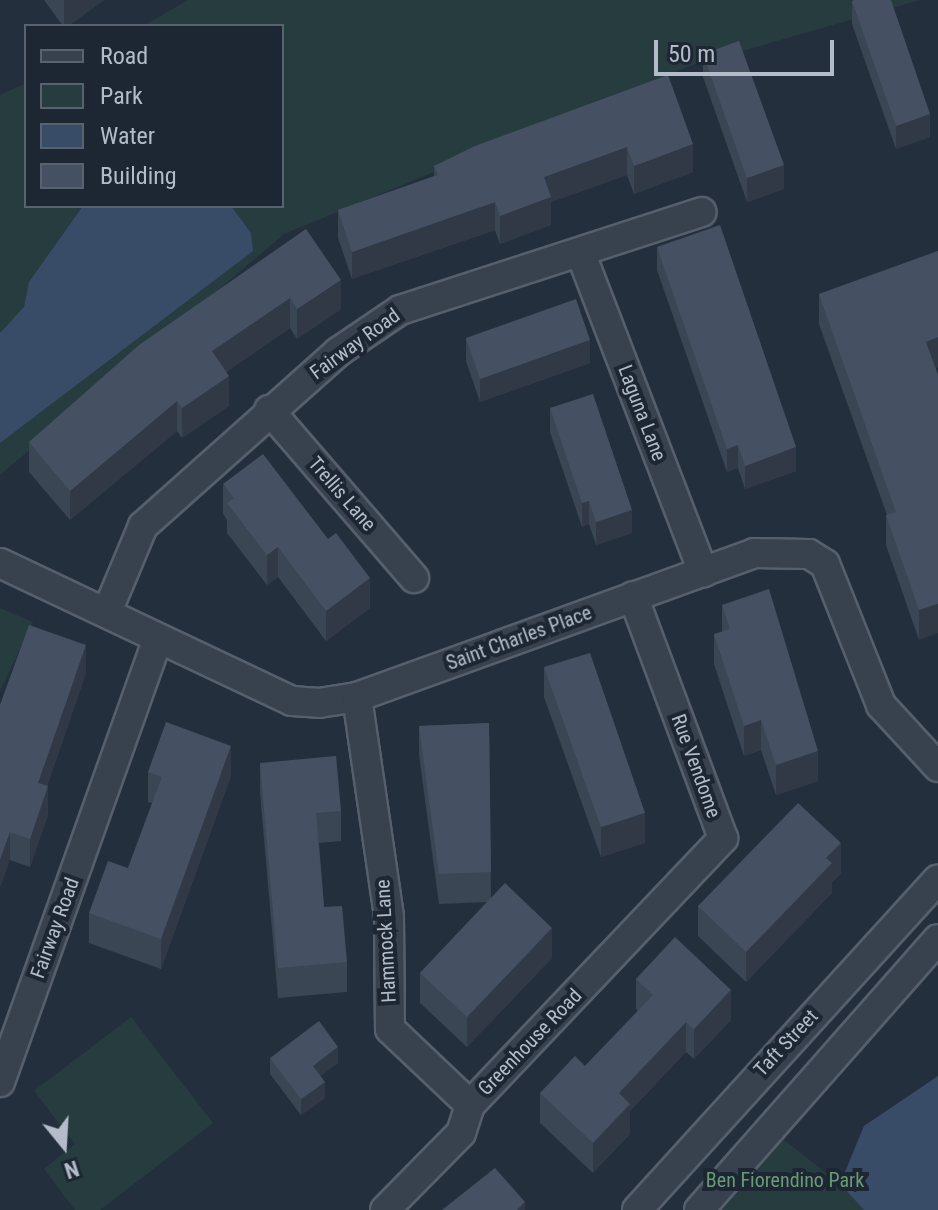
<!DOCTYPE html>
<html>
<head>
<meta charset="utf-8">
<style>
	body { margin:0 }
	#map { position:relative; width:938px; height:1210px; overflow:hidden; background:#242f3e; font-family:"Roboto Condensed",sans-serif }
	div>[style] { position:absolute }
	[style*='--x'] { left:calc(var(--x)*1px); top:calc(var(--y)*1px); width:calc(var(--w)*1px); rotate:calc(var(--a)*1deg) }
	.green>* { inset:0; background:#263c3f }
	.water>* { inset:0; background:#394c67 }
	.roads { filter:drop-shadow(2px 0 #565f6c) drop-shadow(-2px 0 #565f6c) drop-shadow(0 2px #565f6c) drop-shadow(0 -2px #565f6c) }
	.minor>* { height:28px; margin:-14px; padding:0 14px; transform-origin:14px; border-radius:14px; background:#38414e }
	.wall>* { inset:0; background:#3b4654 }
	.shaded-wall>* { inset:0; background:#303945 }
	.building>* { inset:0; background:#455162 }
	span { translate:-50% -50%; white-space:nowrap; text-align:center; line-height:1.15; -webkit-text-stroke:8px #1d2633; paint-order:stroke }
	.street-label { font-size:20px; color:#b4bcc9 }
	.park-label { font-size:20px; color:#6b9a76 }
	.legend { position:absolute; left:24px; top:24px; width:260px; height:184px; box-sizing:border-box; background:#1d2633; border:2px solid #59626f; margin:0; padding:10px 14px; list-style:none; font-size:24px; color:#b4bcc9 }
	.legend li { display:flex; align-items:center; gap:16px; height:40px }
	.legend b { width:40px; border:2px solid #59626f }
	.north { position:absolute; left:24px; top:1106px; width:80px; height:80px; -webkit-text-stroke:6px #1d2633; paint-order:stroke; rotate:162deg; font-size:22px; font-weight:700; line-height:32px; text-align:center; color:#b4bcc9 }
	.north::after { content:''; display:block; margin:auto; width:28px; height:36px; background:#b4bcc9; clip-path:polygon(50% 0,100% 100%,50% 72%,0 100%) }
	.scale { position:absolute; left:654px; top:40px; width:180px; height:36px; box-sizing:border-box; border:4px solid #b4bcc9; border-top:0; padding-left:10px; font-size:24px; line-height:28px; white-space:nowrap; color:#b4bcc9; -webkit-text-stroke:6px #1d2633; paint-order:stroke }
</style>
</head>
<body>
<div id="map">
	<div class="green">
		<i style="clip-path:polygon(188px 0,920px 0,690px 66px,284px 234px,0 475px,0 95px,26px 83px,26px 206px,282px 206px,282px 26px,143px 26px)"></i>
		<i style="clip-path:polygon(0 608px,33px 622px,0 691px)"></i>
		<i style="clip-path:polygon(131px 1017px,213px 1123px,100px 1210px,75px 1210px,44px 1169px,75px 1144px,34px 1091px)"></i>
		<i style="clip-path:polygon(783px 1139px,840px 1184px,864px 1210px,713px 1210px)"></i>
	</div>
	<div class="water">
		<i style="clip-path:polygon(83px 206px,231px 206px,251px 233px,253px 251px,0 443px,0 333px,24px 307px,29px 282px)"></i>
		<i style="clip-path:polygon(938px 1076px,938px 1210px,864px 1210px,840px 1184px,864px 1126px)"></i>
	</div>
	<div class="roads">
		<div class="minor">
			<i style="--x:581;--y:254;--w:341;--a:69"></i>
			<i style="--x:269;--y:410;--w:222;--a:49.2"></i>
			<i style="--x:0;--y:563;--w:323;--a:25.3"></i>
			<i style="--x:292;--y:701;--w:27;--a:4"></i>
			<i style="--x:319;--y:703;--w:38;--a:-9"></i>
			<i style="--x:357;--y:697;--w:422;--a:-19.9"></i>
			<i style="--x:754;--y:553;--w:55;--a:1"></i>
			<i style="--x:809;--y:554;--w:19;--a:32"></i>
			<i style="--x:825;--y:564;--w:152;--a:68.3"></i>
			<i style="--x:881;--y:705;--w:84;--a:47.4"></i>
			<i style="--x:107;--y:612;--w:93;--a:-67.3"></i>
			<i style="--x:143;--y:526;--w:261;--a:-41.7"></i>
			<i style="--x:338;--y:352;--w:75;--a:-34.1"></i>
			<i style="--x:400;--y:310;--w:317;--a:-18"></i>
			<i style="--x:357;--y:697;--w:222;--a:81.7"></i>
			<i style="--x:389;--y:917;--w:112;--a:89.5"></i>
			<i style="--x:390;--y:1029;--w:110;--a:43.5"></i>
			<i style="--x:0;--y:1082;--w:470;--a:-70.4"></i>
			<i style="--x:385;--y:1210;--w:108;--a:-45.4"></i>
			<i style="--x:461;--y:1133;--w:29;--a:-72"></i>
			<i style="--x:470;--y:1105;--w:368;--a:-46.5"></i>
			<i style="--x:723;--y:838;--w:258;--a:-110.4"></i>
			<i style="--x:637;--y:1210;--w:447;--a:-47.7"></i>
			<i style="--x:699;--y:1210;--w:361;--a:-48.6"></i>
		</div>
	</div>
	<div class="wall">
		<i style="clip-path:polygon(44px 0,104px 0,68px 26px,63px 26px)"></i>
		<i style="clip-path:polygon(852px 1px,930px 137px,896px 149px,852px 24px)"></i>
		<i style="clip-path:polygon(703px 54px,784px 189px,747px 202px,703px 77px)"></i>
		<i style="clip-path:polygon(668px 75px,693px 172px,634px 194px,627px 175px,551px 202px,551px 225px,500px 244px,495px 230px,352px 279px,338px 238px,338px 210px,434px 176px,434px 166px)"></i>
		<i style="clip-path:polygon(306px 229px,341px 309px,297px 339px,290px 328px,226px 372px,229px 406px,182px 438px,177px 431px,70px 520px,29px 472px,29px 442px)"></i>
		<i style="clip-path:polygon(657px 247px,796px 471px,745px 489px,738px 468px,727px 472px,657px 270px)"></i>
		<i style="clip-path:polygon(938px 251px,938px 367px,936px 368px,919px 640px,886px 545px,886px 515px,887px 515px,819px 324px,819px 294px)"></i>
		<i style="clip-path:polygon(466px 338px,590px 363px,480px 402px,466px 361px)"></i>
		<i style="clip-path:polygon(550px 408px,632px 533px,596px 545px,589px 524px,582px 527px,550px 432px)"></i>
		<i style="clip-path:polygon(223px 484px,370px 608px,326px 641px,278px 577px,267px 585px,227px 533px,227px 520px,223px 514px)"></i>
		<i style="clip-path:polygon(722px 605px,818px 781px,776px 795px,761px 750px,744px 756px,714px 664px,714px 634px,722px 632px)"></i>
		<i style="clip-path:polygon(544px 667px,645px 843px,601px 857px,544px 697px)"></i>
		<i style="clip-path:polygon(86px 673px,47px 786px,48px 815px,30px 867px,10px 860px,0 705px)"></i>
		<i style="clip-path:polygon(489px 723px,491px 898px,552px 958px,467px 1047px,420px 1003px,420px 973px,487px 902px,439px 904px,419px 755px,419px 726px)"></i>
		<i style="clip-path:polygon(260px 763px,341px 811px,341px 841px,319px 843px,324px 907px,347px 962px,347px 992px,278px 998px,260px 793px)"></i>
		<i style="clip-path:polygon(148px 772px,231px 776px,161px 969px,89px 943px,89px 913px,128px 868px,152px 803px,148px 802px)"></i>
		<i style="clip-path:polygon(841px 873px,832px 882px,832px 893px,746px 982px,698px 936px,698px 906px)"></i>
		<i style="clip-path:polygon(636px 979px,731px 1020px,694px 1059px,686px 1052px,630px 1111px,630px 1134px,593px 1173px,540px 1123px,540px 1093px,585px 1066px,638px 1011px,636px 1009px)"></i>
		<i style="clip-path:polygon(270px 1058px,338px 1063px,320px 1076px,325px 1098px,301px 1115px,270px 1074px)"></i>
	</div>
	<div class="shaded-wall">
		<i style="clip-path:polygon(64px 0,104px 0,68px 26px,64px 26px)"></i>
		<i style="clip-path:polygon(930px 114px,930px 137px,896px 149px,896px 126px)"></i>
		<i style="clip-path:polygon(693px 144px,693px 172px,634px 194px,634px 166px)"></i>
		<i style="clip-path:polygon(627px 147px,627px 175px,551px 202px,551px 225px,500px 244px,500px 216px,544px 177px)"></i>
		<i style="clip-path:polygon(784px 165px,784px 189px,747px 202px,747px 178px)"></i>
		<i style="clip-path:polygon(495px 202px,495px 230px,352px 279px,352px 252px)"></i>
		<i style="clip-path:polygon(341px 280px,341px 309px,297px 339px,297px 309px)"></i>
		<i style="clip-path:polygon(290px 298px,290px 328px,212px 381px,212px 351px)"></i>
		<i style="clip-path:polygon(938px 337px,938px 367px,926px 371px,926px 342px)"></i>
		<i style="clip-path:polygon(590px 340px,590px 363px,480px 402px,480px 379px)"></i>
		<i style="clip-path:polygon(229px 376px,229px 406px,182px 438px,182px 408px)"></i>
		<i style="clip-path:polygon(177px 401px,177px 431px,70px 520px,70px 491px)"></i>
		<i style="clip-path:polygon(738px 445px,738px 468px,727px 472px,727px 449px)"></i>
		<i style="clip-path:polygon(796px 447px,796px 471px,745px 489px,745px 466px)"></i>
		<i style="clip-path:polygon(589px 501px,589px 524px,582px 527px,582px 503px)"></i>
		<i style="clip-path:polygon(632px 510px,632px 533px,596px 545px,596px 522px)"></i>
		<i style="clip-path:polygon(278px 547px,278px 577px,267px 585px,267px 555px)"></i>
		<i style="clip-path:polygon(370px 578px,370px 608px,326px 641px,326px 611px)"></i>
		<i style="clip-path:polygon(938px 604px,938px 633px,919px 640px,919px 610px)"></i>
		<i style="clip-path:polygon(86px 645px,86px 673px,38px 811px,38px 783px)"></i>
		<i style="clip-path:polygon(761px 720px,761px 750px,744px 756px,744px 726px)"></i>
		<i style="clip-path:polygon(231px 746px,231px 776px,161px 969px,161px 939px)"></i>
		<i style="clip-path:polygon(818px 751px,818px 781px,776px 795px,776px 765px)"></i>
		<i style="clip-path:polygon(48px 786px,48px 815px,30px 867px,30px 839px)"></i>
		<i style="clip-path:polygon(645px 813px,645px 843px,601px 857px,601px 827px)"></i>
		<i style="clip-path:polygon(10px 832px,10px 860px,0 888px,0 860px)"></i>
		<i style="clip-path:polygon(841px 843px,841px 873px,832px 882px,832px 893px,746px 982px,746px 952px,826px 858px)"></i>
		<i style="clip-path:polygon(552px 928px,552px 958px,467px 1047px,467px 1017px)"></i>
		<i style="clip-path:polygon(731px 990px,731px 1020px,694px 1059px,694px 1029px)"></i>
		<i style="clip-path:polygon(686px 1022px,686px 1052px,630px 1111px,630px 1134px,593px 1173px,593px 1143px,619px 1093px)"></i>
		<i style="clip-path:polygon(338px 1047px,338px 1063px,313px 1082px,313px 1066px)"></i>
		<i style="clip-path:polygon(325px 1082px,325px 1098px,301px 1115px,301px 1099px)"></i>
		<i style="clip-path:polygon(525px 1202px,525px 1210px,517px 1210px)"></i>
	</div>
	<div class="building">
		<i style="clip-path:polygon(854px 0,891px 0,930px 114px,896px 126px,852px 1px)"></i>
		<i style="clip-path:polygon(739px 41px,784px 165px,747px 178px,703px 54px)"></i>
		<i style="clip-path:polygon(668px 75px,693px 144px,634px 166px,627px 147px,544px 177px,551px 197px,500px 216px,495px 202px,352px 252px,338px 210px,438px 175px,434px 166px,475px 146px)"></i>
		<i style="clip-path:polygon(720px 225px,796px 447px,745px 466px,738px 445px,727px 449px,657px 247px)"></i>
		<i style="clip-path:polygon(306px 229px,341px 280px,297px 309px,290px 298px,212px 351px,229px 376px,182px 408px,177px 401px,70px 491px,29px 442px,139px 345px)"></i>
		<i style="clip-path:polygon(938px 251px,938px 337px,926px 342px,938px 375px,938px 604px,919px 610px,886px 515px,896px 512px,819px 294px)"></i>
		<i style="clip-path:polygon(576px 299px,590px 340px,480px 379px,466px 338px)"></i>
		<i style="clip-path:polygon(593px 394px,632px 510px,596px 522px,589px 501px,582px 503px,550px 408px)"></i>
		<i style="clip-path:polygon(263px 454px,328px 539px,336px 533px,370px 578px,326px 611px,278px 547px,267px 555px,227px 503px,234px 498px,223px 484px)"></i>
		<i style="clip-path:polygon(769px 589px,818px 751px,776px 765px,761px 720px,744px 726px,714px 634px,730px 629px,722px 605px)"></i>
		<i style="clip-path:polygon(29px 625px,86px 645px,38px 783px,48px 786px,30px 839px,10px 832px,0 860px,0 705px)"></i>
		<i style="clip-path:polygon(590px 653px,645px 813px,601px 827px,544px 667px)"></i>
		<i style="clip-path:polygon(166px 722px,231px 746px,161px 939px,89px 913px,108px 861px,128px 868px,162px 777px,148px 772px)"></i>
		<i style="clip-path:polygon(489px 723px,491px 872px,439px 874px,419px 726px)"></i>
		<i style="clip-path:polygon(336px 756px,341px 811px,316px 813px,324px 907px,342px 906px,347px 962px,278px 968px,260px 763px)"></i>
		<i style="clip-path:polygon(798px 803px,841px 843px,826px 858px,832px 863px,746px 952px,698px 906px)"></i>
		<i style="clip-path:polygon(505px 883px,552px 928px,467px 1017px,420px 973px)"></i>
		<i style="clip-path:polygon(675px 937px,731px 990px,694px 1029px,686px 1022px,619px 1093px,630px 1104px,593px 1143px,540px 1093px,575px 1056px,585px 1066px,653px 995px,636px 979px)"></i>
		<i style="clip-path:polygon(319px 1021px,338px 1047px,313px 1066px,325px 1082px,301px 1099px,270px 1058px)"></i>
		<i style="clip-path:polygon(495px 1168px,525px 1202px,517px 1210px,442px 1210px)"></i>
	</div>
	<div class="street-label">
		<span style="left:355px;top:344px;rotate:-36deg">Fairway Road</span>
		<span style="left:642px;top:413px;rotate:69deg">Laguna Lane</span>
		<span style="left:342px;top:494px;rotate:49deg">Trellis Lane</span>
		<span style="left:519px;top:638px;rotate:-20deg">Saint Charles Place</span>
		<span style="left:696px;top:766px;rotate:70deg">Rue Vendome</span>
		<span style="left:55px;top:928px;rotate:-70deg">Fairway Road</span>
		<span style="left:386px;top:941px;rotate:-93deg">Hammock Lane</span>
		<span style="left:530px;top:1042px;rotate:-46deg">Greenhouse Road</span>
		<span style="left:786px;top:1043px;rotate:-47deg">Taft Street</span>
	</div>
	<div class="park-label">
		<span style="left:785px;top:1180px">Ben Fiorendino Park</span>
	</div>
	<ul class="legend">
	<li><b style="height:10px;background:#38414e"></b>Road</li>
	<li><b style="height:22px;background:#263c3f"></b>Park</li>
	<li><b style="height:22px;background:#394c67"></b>Water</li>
	<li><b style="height:22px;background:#455162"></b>Building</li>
	</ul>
	<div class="north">N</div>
	<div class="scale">50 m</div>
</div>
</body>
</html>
